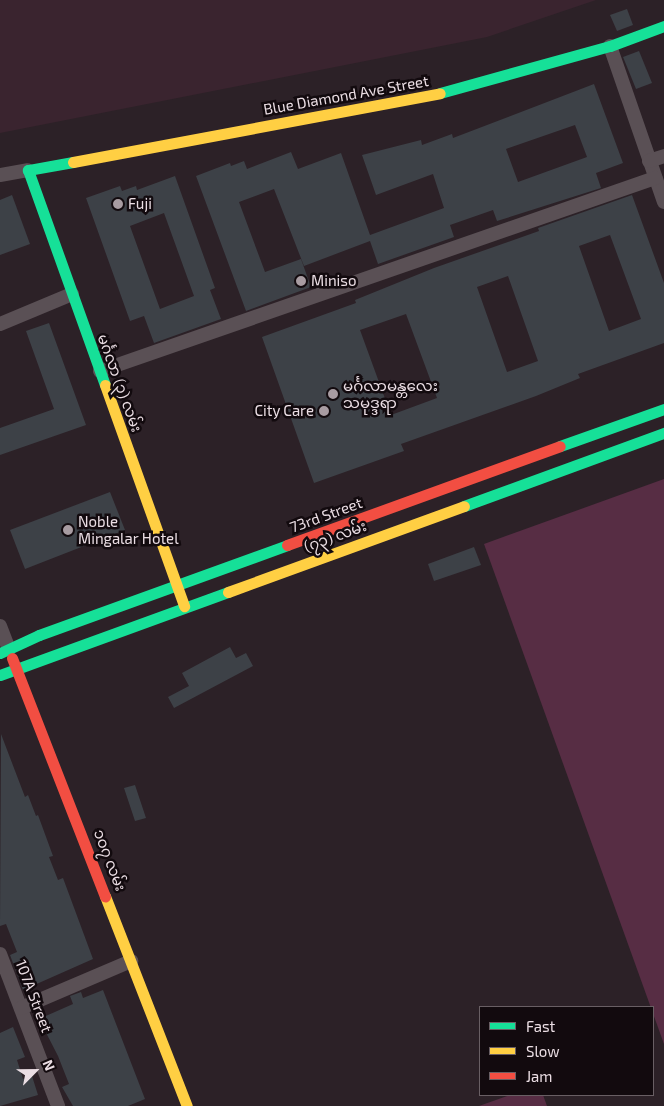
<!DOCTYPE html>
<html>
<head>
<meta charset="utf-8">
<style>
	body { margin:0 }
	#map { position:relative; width:664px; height:1106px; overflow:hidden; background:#2c2127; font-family:"Exo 2","Noto Sans Myanmar",sans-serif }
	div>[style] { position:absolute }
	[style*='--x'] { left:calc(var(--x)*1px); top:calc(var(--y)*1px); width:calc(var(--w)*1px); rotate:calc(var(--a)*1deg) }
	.built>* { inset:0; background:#3a242f }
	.green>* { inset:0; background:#572d44 }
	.building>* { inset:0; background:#3d4147 }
	.street>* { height:14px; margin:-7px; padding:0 7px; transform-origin:7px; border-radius:7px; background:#5a5055 }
	.fast>* { height:11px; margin:-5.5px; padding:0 5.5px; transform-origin:5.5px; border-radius:5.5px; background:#16e098 }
	.slow>* { height:11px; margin:-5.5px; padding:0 5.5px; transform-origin:5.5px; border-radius:5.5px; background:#ffcf43 }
	.jam>* { height:11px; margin:-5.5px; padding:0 5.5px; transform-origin:5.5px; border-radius:5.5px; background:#f24e42 }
	.dots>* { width:14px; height:14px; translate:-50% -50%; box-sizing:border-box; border:2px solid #120a0e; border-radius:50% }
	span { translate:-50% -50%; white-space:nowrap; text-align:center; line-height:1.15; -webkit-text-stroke:5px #120a0e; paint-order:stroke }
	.street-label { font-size:15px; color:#ebdee4 }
	.poi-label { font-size:15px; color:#ebdee4 }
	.left { translate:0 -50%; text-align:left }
	.right { translate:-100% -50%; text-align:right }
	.legend { position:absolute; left:479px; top:1006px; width:175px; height:90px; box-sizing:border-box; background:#120a0e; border:1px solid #695f64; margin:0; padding:6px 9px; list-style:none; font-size:15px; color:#ebdee4 }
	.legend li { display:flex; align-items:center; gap:10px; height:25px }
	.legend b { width:25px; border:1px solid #695f64 }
	.north { position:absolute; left:10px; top:1046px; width:50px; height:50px; -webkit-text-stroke:4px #120a0e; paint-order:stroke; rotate:67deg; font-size:14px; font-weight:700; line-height:20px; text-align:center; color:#ebdee4 }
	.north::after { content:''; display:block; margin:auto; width:18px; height:22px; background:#ebdee4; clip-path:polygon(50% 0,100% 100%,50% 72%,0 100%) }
</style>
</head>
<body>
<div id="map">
	<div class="built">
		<i style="clip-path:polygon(0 0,596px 0,487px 37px,0 133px)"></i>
	</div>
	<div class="green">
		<i style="clip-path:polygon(664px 479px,664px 1044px,484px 544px)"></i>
		<i style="clip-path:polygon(510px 1095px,543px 1095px,547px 1106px,479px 1106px)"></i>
	</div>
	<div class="building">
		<i style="clip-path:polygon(627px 9px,633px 25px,617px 31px,610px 15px)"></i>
		<i style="clip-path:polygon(639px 51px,652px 83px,636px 89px,623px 57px)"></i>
		<i style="clip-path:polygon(evenodd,594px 84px,623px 163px,596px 173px,601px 188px,497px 221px,493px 210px,450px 225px,454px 237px,378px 264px,370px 241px,304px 266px,274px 189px,239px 202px,265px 272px,301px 259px,311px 287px,246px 311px,196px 176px,230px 163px,231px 166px,244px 161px,247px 169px,291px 152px,298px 169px,341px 153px,370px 235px,444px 208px,433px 174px,376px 195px,362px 155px,421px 140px,422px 145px,452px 134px,453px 138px,594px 84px,575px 125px,587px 157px,518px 182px,506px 149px,575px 125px)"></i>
		<i style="clip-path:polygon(evenodd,175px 176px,215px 288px,210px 290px,221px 319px,154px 343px,144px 316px,130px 321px,86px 198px,120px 186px,122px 191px,136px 186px,137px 190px,175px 176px,164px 213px,194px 296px,160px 309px,130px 226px,164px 213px)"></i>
		<i style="clip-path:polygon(12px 195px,30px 244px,0 255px,0 200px)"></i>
		<i style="clip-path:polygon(evenodd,632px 195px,664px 283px,664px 343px,578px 374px,580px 378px,536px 396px,401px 444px,404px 451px,314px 483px,262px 337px,356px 303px,355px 300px,434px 268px,539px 231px,538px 228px,632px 195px,610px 235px,641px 319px,609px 331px,579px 246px,610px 235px,632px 195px,508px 276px,538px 361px,507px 372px,477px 287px,508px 276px,632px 195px,406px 314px,437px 398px,391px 415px,360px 330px,406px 314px)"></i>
		<i style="clip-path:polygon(49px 323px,86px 425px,0 455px,0 428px,54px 409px,26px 331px)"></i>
		<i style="clip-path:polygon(110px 492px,125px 530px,25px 569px,10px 530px)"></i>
		<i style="clip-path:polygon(474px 547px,481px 565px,434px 581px,428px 564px)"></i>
		<i style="clip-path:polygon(230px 647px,236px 658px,246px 653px,253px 666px,174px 708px,168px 697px,189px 686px,182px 673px)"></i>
		<i style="clip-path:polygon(1px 734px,25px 797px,28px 795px,36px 816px,38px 815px,53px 856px,49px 857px,58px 880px,63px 878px,93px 959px,23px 990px,10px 955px,17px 952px,6px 924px,0 926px)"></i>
		<i style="clip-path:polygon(135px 785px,146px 818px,135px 821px,124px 788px)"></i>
		<i style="clip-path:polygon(103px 990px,145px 1099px,128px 1106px,73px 1106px,62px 1087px,69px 1084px,58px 1056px,39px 1019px,73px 1004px,70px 996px,81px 992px,83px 998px)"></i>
		<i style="clip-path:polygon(13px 1027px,25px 1057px,17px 1060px,23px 1079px,32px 1076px,38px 1095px,0 1106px,0 1033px)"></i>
	</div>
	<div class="street">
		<i style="--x:610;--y:46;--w:165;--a:70.9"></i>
		<i style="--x:649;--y:161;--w:16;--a:-18"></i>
		<i style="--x:0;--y:175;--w:28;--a:-10"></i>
		<i style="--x:0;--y:324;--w:78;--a:-22.6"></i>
		<i style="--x:100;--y:371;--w:588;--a:-19.18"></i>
		<i style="--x:0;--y:626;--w:25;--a:69"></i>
		<i style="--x:0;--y:954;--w:163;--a:69.1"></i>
		<i style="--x:21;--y:1008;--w:120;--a:-23.1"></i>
	</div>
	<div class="fast">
		<i style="--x:440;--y:93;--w:176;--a:-15.5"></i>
		<i style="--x:610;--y:46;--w:58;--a:-20.3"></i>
		<i style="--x:73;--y:162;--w:46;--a:169.9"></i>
		<i style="--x:28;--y:170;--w:228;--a:70.3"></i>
		<i style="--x:560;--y:446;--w:110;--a:-19.6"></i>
		<i style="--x:464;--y:506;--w:213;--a:-20.1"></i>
		<i style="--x:0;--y:653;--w:43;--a:-24.8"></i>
		<i style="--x:39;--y:635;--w:264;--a:-19.9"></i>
		<i style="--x:0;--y:675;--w:243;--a:-20"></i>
	</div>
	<div class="slow">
		<i style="--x:73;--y:162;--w:373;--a:-10.6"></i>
		<i style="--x:105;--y:385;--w:235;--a:70.3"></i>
		<i style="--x:228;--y:592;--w:251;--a:-20"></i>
		<i style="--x:105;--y:896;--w:225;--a:68.7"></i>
	</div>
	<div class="jam">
		<i style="--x:287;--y:545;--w:290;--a:-19.9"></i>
		<i style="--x:12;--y:658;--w:256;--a:68.7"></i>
	</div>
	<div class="dots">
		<i style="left:118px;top:204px;background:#a89ca2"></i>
		<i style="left:301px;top:281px;background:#a89ca2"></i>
		<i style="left:333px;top:394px;background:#a89ca2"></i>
		<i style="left:324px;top:411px;background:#a89ca2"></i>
		<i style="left:68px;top:530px;background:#a89ca2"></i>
	</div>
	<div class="street-label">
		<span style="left:346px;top:95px;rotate:-10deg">Blue Diamond Ave Street</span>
		<span style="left:120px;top:383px;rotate:70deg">မင်္ဂလာ (၃) လမ်း</span>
		<span style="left:326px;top:515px;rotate:-20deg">73rd Street</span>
		<span style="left:335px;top:536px;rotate:-20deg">(၇၃) လမ်း</span>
		<span style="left:110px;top:860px;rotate:69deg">၁၀၇ လမ်း</span>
		<span style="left:34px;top:996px;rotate:69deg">107A Street</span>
	</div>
	<div class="poi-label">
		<span class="left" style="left:128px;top:204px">Fuji</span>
		<span class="left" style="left:311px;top:281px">Miniso</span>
		<span class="left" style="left:343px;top:394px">မင်္ဂလာမန္တလေး<br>သမုဒ္ဒရာ</span>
		<span class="right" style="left:314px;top:411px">City Care</span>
		<span class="left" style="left:78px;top:530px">Noble<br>Mingalar Hotel</span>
	</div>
	<ul class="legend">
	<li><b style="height:6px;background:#16e098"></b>Fast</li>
	<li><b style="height:6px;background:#ffcf43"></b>Slow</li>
	<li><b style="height:6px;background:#f24e42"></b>Jam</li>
	</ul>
	<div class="north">N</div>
</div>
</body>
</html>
